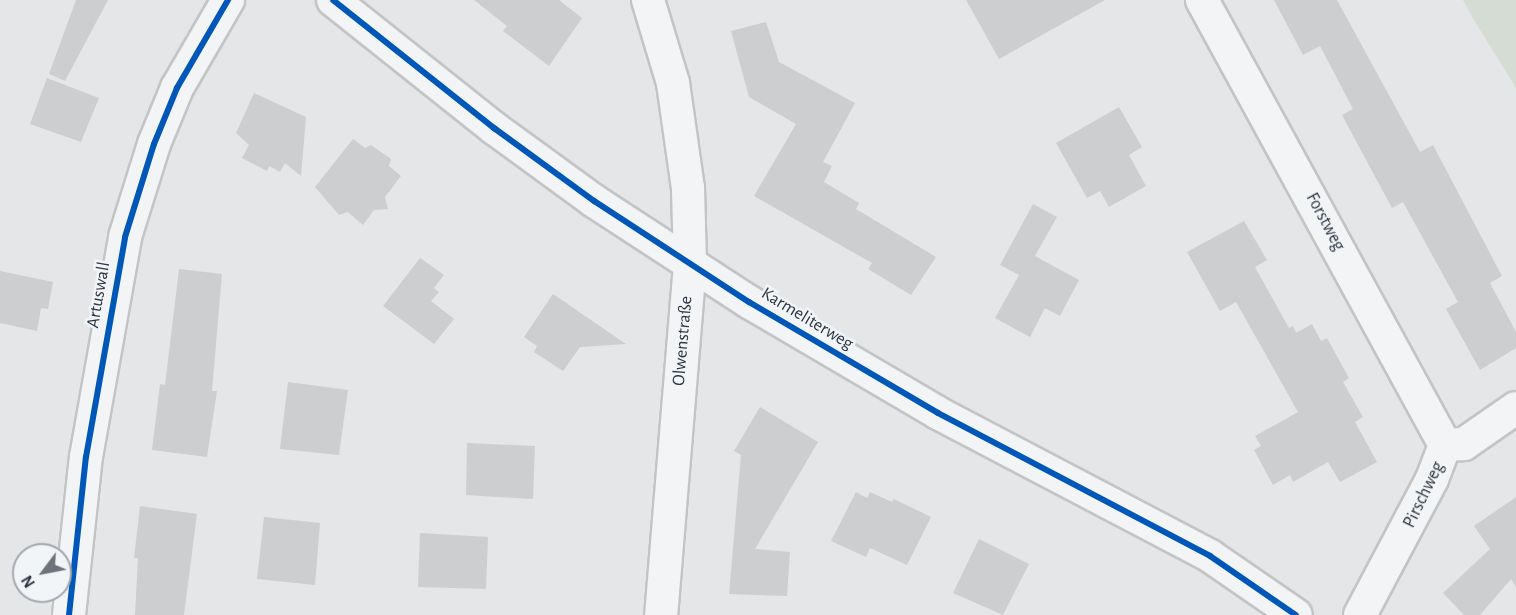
<!DOCTYPE html>
<html>
<head>
<meta charset="utf-8">
<style>
	body { margin:0 }
	#map { position:relative; width:1516px; height:615px; overflow:hidden; background:#e4e6e8; font-family:"Alegreya Sans",sans-serif }
	div>[style] { position:absolute }
	[style*='--x'] { left:calc(var(--x)*1px); top:calc(var(--y)*1px); width:calc(var(--w)*1px); rotate:calc(var(--a)*1deg) }
	.green>* { inset:0; background:#d5dcd4 }
	.building>* { inset:0; background:#ccced0 }
	.roads { filter:drop-shadow(2px 0 #c2c4c6) drop-shadow(-2px 0 #c2c4c6) drop-shadow(0 2px #c2c4c6) drop-shadow(0 -2px #c2c4c6) }
	.minor>* { height:32px; margin:-16px; padding:0 16px; transform-origin:16px; border-radius:16px; background:#f3f4f5 }
	.cycleway>* { height:6px; margin:-3px; padding:0 3px; transform-origin:3px; border-radius:3px; background:#0057b8 }
	span { translate:-50% -50%; white-space:nowrap; text-align:center; line-height:1.15; -webkit-text-stroke:5px #f2f5f7; paint-order:stroke }
	.street-label { font-size:18px; color:#2c3541 }
	.north { position:absolute; left:12px; top:543px; width:60px; height:60px; box-sizing:border-box; background:#f2f5f7; border:2px solid #a3a8ae; border-radius:50%; rotate:238deg; font-size:16px; font-weight:700; line-height:24px; text-align:center; color:#2c3541 }
	.north::after { content:''; display:block; margin:auto; width:21px; height:27px; background:#6c737b; clip-path:polygon(50% 0,100% 100%,50% 72%,0 100%) }
</style>
</head>
<body>
<div id="map">
	<div class="green">
		<i style="clip-path:polygon(1463px 0,1516px 0,1516px 88px,1474px 20px)"></i>
	</div>
	<div class="building">
		<i style="clip-path:polygon(76px 0,108px 0,65px 81px,49px 74px)"></i>
		<i style="clip-path:polygon(474px 0,559px 0,582px 18px,549px 66px,503px 31px,507px 26px)"></i>
		<i style="clip-path:polygon(966px 0,1105px 0,999px 59px)"></i>
		<i style="clip-path:polygon(1274px 0,1337px 0,1420px 152px,1433px 145px,1502px 276px,1490px 283px,1516px 332px,1516px 348px,1480px 370px,1446px 309px,1458px 302px,1403px 202px,1392px 208px,1358px 145px,1342px 115px,1353px 109px,1320px 46px,1303px 55px)"></i>
		<i style="clip-path:polygon(766px 22px,779px 62px,855px 103px,823px 162px,832px 166px,824px 182px,859px 203px,856px 209px,936px 257px,911px 295px,868px 269px,872px 263px,754px 196px,796px 124px,749px 97px,731px 31px)"></i>
		<i style="clip-path:polygon(47px 78px,99px 98px,81px 142px,30px 124px)"></i>
		<i style="clip-path:polygon(254px 93px,306px 117px,301px 176px,285px 163px,280px 172px,269px 166px,267px 171px,242px 158px,249px 145px,236px 133px)"></i>
		<i style="clip-path:polygon(1119px 107px,1142px 147px,1129px 155px,1146px 186px,1109px 207px,1100px 191px,1087px 198px,1056px 143px)"></i>
		<i style="clip-path:polygon(353px 139px,365px 148px,371px 145px,391px 159px,389px 166px,401px 176px,385px 197px,388px 209px,374px 210px,363px 225px,348px 212px,339px 215px,315px 187px)"></i>
		<i style="clip-path:polygon(1033px 204px,1057px 217px,1035px 256px,1079px 280px,1060px 316px,1045px 308px,1030px 337px,995px 318px,1019px 275px,1000px 265px)"></i>
		<i style="clip-path:polygon(1244px 221px,1267px 260px,1255px 267px,1289px 328px,1293px 326px,1296px 333px,1312px 324px,1321px 341px,1327px 338px,1349px 378px,1343px 382px,1363px 417px,1355px 422px,1377px 462px,1340px 482px,1328px 462px,1293px 482px,1290px 475px,1273px 485px,1254px 450px,1261px 446px,1255px 436px,1298px 412px,1236px 302px,1220px 311px,1187px 252px)"></i>
		<i style="clip-path:polygon(420px 258px,444px 275px,434px 288px,439px 292px,431px 301px,454px 319px,434px 344px,383px 306px)"></i>
		<i style="clip-path:polygon(179px 269px,222px 274px,212px 391px,217px 391px,207px 457px,152px 450px,160px 384px,165px 385px)"></i>
		<i style="clip-path:polygon(0 271px,53px 282px,48px 309px,41px 308px,37px 331px,0 323px)"></i>
		<i style="clip-path:polygon(553px 294px,626px 344px,580px 347px,563px 371px,534px 352px,537px 346px,524px 337px)"></i>
		<i style="clip-path:polygon(288px 382px,348px 390px,339px 455px,280px 449px)"></i>
		<i style="clip-path:polygon(760px 407px,818px 442px,755px 549px,790px 552px,787px 596px,729px 594px,741px 455px,734px 451px)"></i>
		<i style="clip-path:polygon(467px 443px,535px 446px,533px 499px,466px 495px)"></i>
		<i style="clip-path:polygon(856px 492px,867px 498px,870px 492px,892px 502px,894px 499px,931px 517px,907px 565px,870px 548px,866px 557px,831px 541px)"></i>
		<i style="clip-path:polygon(1516px 497px,1516px 587px,1511px 579px,1480px 615px,1464px 615px,1443px 593px,1490px 549px,1474px 526px)"></i>
		<i style="clip-path:polygon(140px 506px,197px 514px,184px 615px,135px 615px,138px 558px,134px 558px)"></i>
		<i style="clip-path:polygon(264px 517px,320px 523px,315px 585px,257px 579px)"></i>
		<i style="clip-path:polygon(420px 533px,488px 537px,486px 589px,418px 587px)"></i>
		<i style="clip-path:polygon(979px 539px,1029px 564px,1003px 615px,953px 593px)"></i>
	</div>
	<div class="roads">
		<div class="minor">
			<i style="--x:333;--y:0;--w:206;--a:38.5"></i>
			<i style="--x:494;--y:128;--w:124;--a:36.1"></i>
			<i style="--x:594;--y:201;--w:185;--a:33.1"></i>
			<i style="--x:749;--y:302;--w:219;--a:30.4"></i>
			<i style="--x:938;--y:413;--w:307;--a:27.7"></i>
			<i style="--x:1210;--y:556;--w:104;--a:34.5"></i>
			<i style="--x:648;--y:0;--w:87;--a:73.2"></i>
			<i style="--x:673;--y:83;--w:106;--a:81.9"></i>
			<i style="--x:688;--y:188;--w:76;--a:88.5"></i>
			<i style="--x:690;--y:264;--w:352;--a:94.7"></i>
			<i style="--x:1202;--y:0;--w:507;--a:61.36"></i>
			<i style="--x:1445;--y:445;--w:19;--a:-3"></i>
			<i style="--x:1464;--y:444;--w:63;--a:-34.7"></i>
			<i style="--x:69;--y:615;--w:159;--a:-83.9"></i>
			<i style="--x:86;--y:457;--w:223;--a:-79.9"></i>
			<i style="--x:125;--y:237;--w:97;--a:-72.7"></i>
			<i style="--x:154;--y:144;--w:61;--a:-67.7"></i>
			<i style="--x:177;--y:88;--w:102;--a:-59.9"></i>
			<i style="--x:1360;--y:615;--w:154;--a:-62.1"></i>
			<i style="--x:1432;--y:479;--w:36;--a:-69"></i>
		</div>
	</div>
	<div class="cycleway">
		<i style="--x:333;--y:0;--w:206;--a:38.5"></i>
		<i style="--x:494;--y:128;--w:124;--a:36.1"></i>
		<i style="--x:594;--y:201;--w:185;--a:33.1"></i>
		<i style="--x:749;--y:302;--w:219;--a:30.4"></i>
		<i style="--x:938;--y:413;--w:307;--a:27.7"></i>
		<i style="--x:1210;--y:556;--w:104;--a:34.5"></i>
		<i style="--x:69;--y:615;--w:159;--a:-83.9"></i>
		<i style="--x:86;--y:457;--w:223;--a:-79.9"></i>
		<i style="--x:125;--y:237;--w:97;--a:-72.7"></i>
		<i style="--x:154;--y:144;--w:61;--a:-67.7"></i>
		<i style="--x:177;--y:88;--w:102;--a:-59.9"></i>
	</div>
	<div class="street-label">
		<span style="left:1325px;top:222px;rotate:62deg">Forstweg</span>
		<span style="left:99px;top:295px;rotate:-80deg">Artuswall</span>
		<span style="left:807px;top:319px;rotate:31deg">Karmeliterweg</span>
		<span style="left:683px;top:341px;rotate:-85deg">Olwenstraße</span>
		<span style="left:1424px;top:495px;rotate:-64deg">Pirschweg</span>
	</div>
	<div class="north">N</div>
</div>
</body>
</html>
